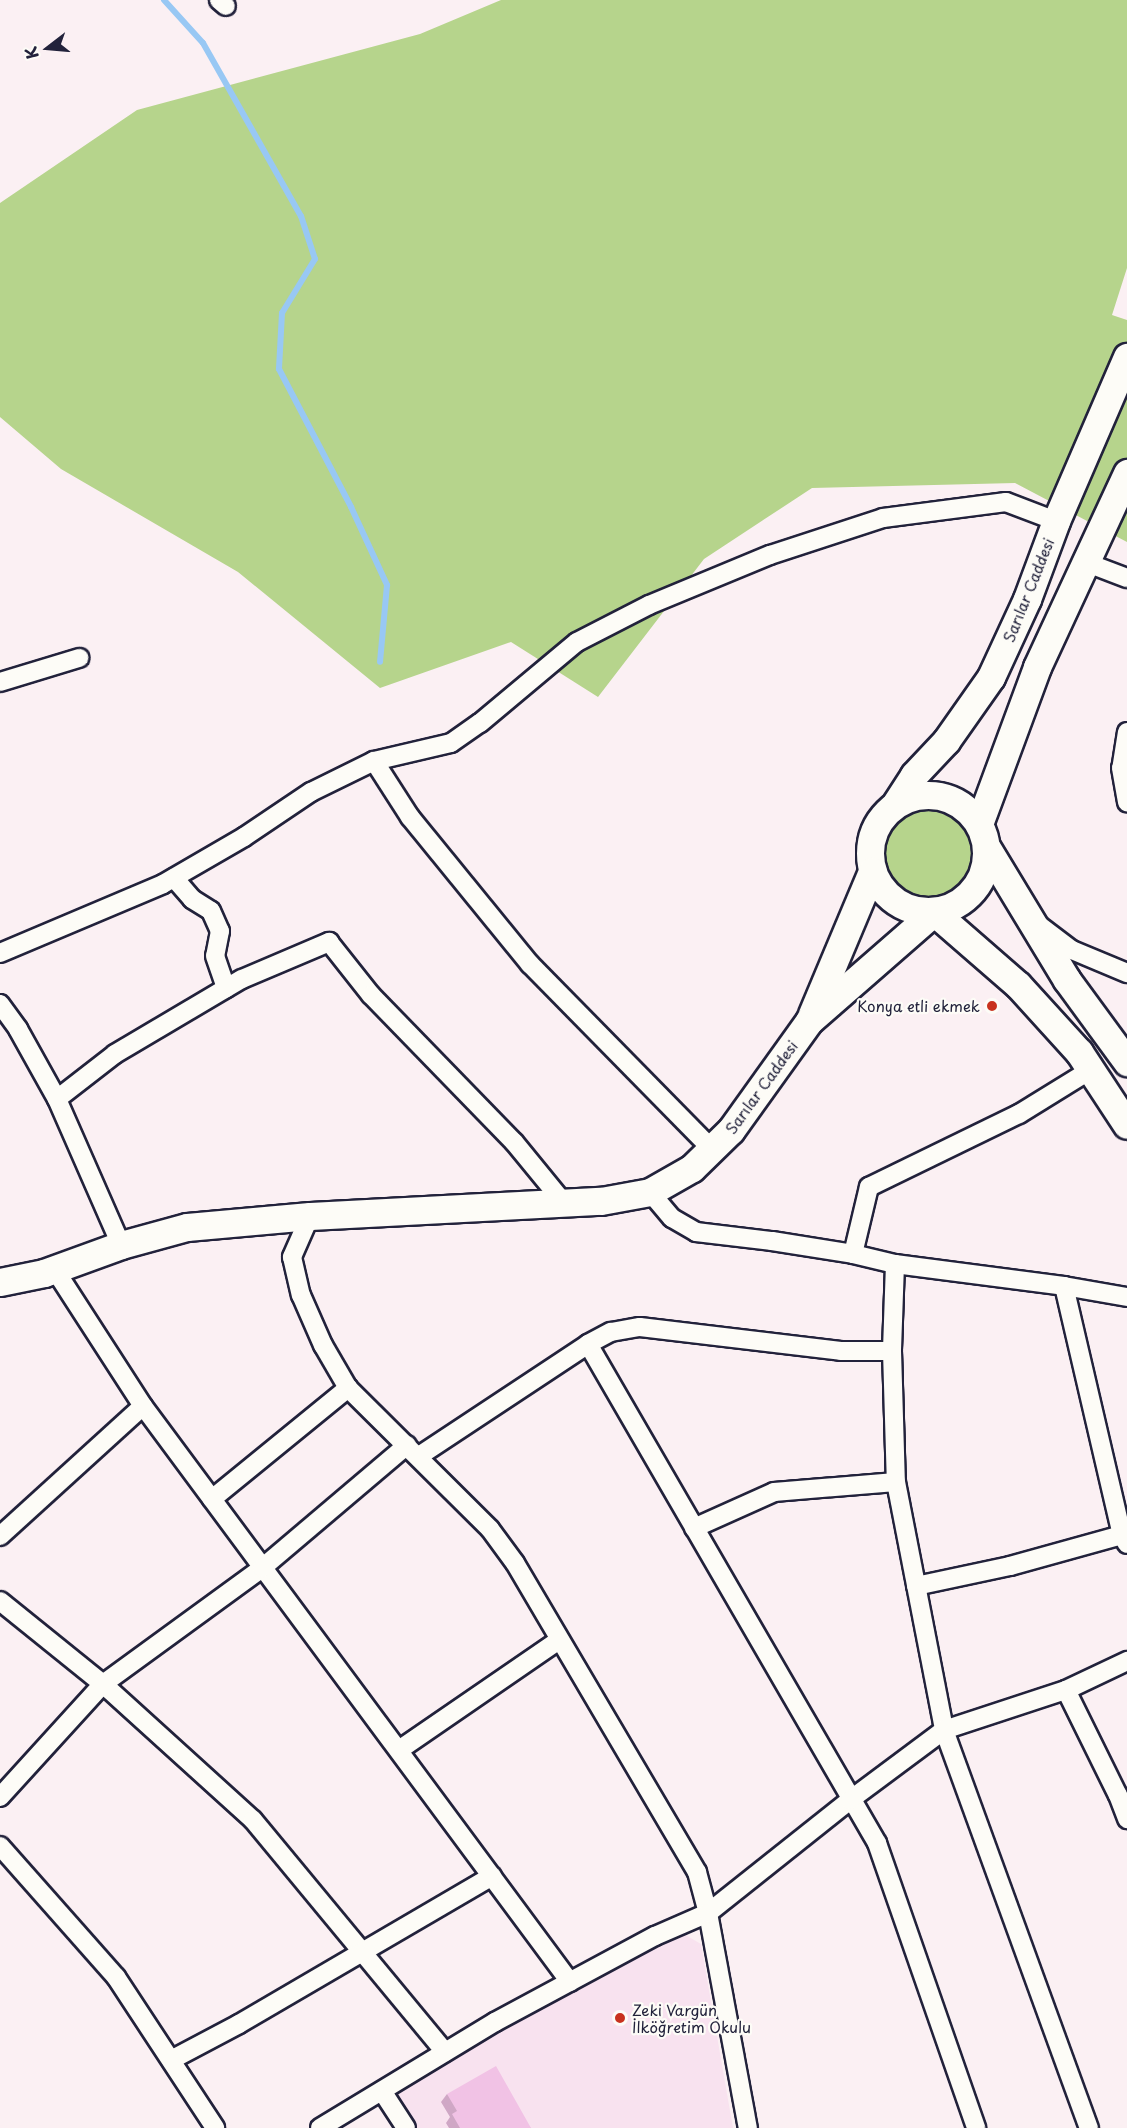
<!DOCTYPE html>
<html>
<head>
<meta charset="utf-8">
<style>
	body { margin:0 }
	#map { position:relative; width:1127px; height:2128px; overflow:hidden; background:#fbf0f3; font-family:"Playpen Sans",sans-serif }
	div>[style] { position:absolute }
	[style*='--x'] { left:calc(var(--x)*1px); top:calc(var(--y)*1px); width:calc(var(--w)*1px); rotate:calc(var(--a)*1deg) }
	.built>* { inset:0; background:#f8e2ef }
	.green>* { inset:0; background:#b6d48c }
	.round { border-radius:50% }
	.stream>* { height:6px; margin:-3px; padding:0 3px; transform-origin:3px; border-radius:3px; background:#98c8f4 }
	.roads { filter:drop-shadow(2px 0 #22223b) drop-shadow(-2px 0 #22223b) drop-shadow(0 2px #22223b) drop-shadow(0 -2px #22223b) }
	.street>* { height:18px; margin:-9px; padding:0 9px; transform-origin:9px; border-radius:9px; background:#fdfcf7 }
	.secondary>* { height:27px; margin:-13.5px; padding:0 13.5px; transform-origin:13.5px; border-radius:13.5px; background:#fdfcf7 }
	.secondary>.ring { margin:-13.5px; padding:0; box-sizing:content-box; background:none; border:27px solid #fdfcf7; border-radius:50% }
	.wall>* { inset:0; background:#cfa7c5 }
	.building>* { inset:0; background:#f1c2e5 }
	.dots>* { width:16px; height:16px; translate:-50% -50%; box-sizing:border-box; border:3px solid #fdfcf7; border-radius:50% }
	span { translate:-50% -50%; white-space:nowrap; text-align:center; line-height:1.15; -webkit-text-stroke:4.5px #fdfcf7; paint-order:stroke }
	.street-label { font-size:15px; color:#22223b }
	.poi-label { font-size:15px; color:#22223b }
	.right { translate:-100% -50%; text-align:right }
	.left { translate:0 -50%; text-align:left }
	.north { position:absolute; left:18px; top:18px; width:60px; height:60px; -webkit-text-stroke:4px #fdfcf7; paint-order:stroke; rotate:254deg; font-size:16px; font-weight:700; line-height:24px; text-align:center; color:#22223b }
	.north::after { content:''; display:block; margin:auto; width:21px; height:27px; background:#22223b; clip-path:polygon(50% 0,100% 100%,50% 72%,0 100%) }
</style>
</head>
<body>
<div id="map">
	<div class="built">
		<i style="clip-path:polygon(682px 1933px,701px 1944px,733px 2128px,415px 2128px,391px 2092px)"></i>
	</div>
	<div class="green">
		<i style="clip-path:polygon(501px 0,1127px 0,1127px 268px,1112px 315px,1127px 320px,1127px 542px,1015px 483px,812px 488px,704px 559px,598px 697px,511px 642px,380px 688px,238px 572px,61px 469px,0 417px,0 203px,137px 110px,420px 34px)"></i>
		<i class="round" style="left:885px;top:811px;width:86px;height:86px"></i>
	</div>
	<div class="stream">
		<i style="--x:164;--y:0;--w:58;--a:47.8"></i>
		<i style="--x:203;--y:43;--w:199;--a:60.5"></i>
		<i style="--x:301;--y:216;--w:45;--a:72"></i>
		<i style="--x:315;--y:259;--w:63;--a:121.4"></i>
		<i style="--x:282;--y:313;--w:56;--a:93.1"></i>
		<i style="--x:279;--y:369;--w:156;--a:62.4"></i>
		<i style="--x:351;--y:507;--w:86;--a:65.2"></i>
		<i style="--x:387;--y:585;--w:77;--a:95.2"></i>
	</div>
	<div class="roads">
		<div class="street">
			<i style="--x:219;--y:0;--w:9;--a:41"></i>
			<i style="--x:1085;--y:562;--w:45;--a:20.9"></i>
			<i style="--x:0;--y:682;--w:83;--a:-16.9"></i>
			<i style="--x:1127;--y:732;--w:36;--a:99"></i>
			<i style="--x:1121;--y:768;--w:35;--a:80"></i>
			<i style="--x:374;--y:761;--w:67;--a:57.3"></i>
			<i style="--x:410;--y:817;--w:190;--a:50.8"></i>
			<i style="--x:530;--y:964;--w:260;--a:45.5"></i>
			<i style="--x:174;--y:878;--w:28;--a:49"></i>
			<i style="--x:192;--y:899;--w:22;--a:32"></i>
			<i style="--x:211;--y:911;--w:22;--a:66"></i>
			<i style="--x:220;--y:931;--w:25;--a:101"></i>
			<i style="--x:215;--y:956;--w:34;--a:71"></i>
			<i style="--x:1040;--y:926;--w:40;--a:37"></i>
			<i style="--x:1072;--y:950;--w:60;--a:22.7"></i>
			<i style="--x:0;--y:953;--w:177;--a:-22.9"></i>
			<i style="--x:163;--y:884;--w:94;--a:-30.1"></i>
			<i style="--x:244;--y:837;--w:81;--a:-33.9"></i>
			<i style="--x:311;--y:792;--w:70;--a:-26.2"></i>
			<i style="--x:374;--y:761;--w:79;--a:-13.2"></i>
			<i style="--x:451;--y:743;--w:35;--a:-35"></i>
			<i style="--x:480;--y:723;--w:126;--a:-39.9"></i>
			<i style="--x:577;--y:642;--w:81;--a:-27.2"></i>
			<i style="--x:649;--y:605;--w:131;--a:-22.5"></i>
			<i style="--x:770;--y:555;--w:119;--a:-18.1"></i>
			<i style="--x:883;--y:518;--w:124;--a:-7.4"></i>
			<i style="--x:1006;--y:502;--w:53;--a:20.8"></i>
			<i style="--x:0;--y:1004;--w:31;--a:54"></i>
			<i style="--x:18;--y:1029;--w:80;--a:60.9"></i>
			<i style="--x:57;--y:1099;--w:159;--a:66.3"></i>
			<i style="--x:57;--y:1099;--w:73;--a:-37.8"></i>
			<i style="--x:115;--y:1054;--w:147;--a:-30.6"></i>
			<i style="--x:242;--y:979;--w:95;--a:-23"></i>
			<i style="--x:329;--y:942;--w:68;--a:51.6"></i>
			<i style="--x:371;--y:995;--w:205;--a:45.8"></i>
			<i style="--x:514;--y:1142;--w:79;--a:50.7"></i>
			<i style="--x:650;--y:1192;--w:34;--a:50"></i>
			<i style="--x:672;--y:1218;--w:28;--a:30"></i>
			<i style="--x:696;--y:1232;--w:77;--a:6.8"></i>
			<i style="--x:772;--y:1241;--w:82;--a:9.1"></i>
			<i style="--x:853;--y:1254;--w:43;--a:13.4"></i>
			<i style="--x:895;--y:1264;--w:170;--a:7.4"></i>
			<i style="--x:1064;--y:1286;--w:64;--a:9.9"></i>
			<i style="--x:310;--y:1216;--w:45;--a:113.7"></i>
			<i style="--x:292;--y:1257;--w:39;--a:77"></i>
			<i style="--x:301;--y:1295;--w:55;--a:66.3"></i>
			<i style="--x:323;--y:1345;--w:50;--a:59.8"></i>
			<i style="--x:348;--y:1388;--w:200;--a:44.8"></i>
			<i style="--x:490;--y:1529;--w:42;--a:53.7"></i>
			<i style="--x:515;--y:1563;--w:359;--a:59.5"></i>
			<i style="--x:697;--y:1872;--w:42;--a:75"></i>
			<i style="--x:708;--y:1913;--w:219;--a:79.5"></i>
			<i style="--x:853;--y:1254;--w:69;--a:-76.6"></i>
			<i style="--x:869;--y:1187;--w:167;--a:-26"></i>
			<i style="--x:1019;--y:1114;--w:86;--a:-31.7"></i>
			<i style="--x:895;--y:1264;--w:87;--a:92"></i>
			<i style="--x:892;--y:1351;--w:131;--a:88.3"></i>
			<i style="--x:896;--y:1482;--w:253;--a:79"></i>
			<i style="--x:944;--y:1730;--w:424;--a:70"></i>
			<i style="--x:55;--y:1270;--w:162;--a:57.1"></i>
			<i style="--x:143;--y:1406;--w:717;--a:53.45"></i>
			<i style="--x:1064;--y:1286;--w:256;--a:76.9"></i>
			<i style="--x:1122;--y:1535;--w:10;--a:61"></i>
			<i style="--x:588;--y:1344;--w:577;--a:59.92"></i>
			<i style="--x:877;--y:1843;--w:302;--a:70.8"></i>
			<i style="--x:419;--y:1456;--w:203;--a:-33.5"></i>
			<i style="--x:588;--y:1344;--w:26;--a:-28"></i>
			<i style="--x:611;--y:1332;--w:29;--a:-10"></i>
			<i style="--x:640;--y:1327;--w:202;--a:6.8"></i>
			<i style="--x:841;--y:1351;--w:51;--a:0"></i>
			<i style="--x:212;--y:1499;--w:176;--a:-39.2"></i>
			<i style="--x:694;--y:1528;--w:88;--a:-24.2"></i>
			<i style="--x:774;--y:1492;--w:122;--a:-4.7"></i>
			<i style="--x:0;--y:1536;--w:193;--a:-42.3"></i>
			<i style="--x:916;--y:1586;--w:96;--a:-12"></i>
			<i style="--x:1010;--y:1566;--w:116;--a:-15.5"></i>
			<i style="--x:0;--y:1601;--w:132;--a:38.9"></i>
			<i style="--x:103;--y:1684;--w:202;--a:42.2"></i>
			<i style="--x:253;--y:1820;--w:301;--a:50.4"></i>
			<i style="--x:1066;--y:1690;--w:117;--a:63.7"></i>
			<i style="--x:1118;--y:1795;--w:26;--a:69"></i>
			<i style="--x:399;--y:1750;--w:194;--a:-34.5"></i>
			<i style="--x:0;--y:1797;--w:153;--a:-47.7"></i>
			<i style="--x:103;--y:1684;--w:197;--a:-36.1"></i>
			<i style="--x:262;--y:1568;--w:190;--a:-40.3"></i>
			<i style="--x:0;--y:1846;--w:175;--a:48.5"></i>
			<i style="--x:116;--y:1977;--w:181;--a:56.7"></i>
			<i style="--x:171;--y:2060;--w:77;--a:-27.9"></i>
			<i style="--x:239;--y:2024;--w:293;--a:-30.3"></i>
			<i style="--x:382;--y:2091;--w:44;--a:57"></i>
			<i style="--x:320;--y:2128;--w:205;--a:-31.2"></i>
			<i style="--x:495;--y:2022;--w:182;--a:-28.3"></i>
			<i style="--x:655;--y:1936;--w:58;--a:-23.5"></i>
			<i style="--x:708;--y:1913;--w:181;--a:-38.5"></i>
			<i style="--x:850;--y:1800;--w:117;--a:-36.7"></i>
			<i style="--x:944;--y:1730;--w:128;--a:-18.2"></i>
			<i style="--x:1066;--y:1690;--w:68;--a:-25.4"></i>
		</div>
		<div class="secondary">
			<i class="ring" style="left:870px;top:795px;width:89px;height:89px"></i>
			<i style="--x:896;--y:803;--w:33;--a:-57"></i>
			<i style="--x:914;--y:775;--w:47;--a:-46.7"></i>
			<i style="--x:946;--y:741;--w:78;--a:-54.9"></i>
			<i style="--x:991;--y:677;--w:86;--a:-65.2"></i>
			<i style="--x:1027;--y:599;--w:83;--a:-69.6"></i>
			<i style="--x:1056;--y:521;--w:179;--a:-66.6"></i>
			<i style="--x:979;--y:824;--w:167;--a:-69.7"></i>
			<i style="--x:1037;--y:667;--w:214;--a:-65.1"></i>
			<i style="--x:987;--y:848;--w:154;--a:58.8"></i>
			<i style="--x:1067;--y:980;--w:102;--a:53.8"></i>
			<i style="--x:812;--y:1014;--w:155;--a:-67.2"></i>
			<i style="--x:0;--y:1282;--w:45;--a:-11.6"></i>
			<i style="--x:44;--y:1273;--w:82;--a:-20"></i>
			<i style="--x:121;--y:1245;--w:68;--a:-15.3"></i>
			<i style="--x:187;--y:1227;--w:123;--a:-5.1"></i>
			<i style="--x:310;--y:1216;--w:291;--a:-3"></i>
			<i style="--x:601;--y:1201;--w:50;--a:-10.4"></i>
			<i style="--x:650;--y:1192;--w:48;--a:-29.7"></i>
			<i style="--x:692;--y:1168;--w:54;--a:-44.3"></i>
			<i style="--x:731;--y:1130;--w:134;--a:-54.4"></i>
			<i style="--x:809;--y:1021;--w:166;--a:-41.1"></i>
			<i style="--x:934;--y:912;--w:111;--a:41"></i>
			<i style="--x:1018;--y:985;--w:91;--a:47.7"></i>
			<i style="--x:1079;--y:1052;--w:87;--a:56.7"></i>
		</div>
	</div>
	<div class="wall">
		<i style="clip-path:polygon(447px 2094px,531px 2128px,449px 2128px,446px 2123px,450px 2117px,441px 2102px)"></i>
	</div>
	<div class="building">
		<i style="clip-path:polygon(496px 2066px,531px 2128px,460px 2128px,452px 2114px,457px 2111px,447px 2094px)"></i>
	</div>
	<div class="dots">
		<i style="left:992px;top:1006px;background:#c8321e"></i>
		<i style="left:620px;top:2018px;background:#c8321e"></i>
	</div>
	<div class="street-label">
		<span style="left:1028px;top:590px;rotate:-68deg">Sarılar Caddesi</span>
		<span style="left:761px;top:1087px;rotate:-54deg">Sarılar Caddesi</span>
	</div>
	<div class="poi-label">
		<span class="right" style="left:980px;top:1006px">Konya etli ekmek</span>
		<span class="left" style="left:632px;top:2018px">Zeki Vargün<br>İlköğretim Okulu</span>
	</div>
	<div class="north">K</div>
</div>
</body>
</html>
